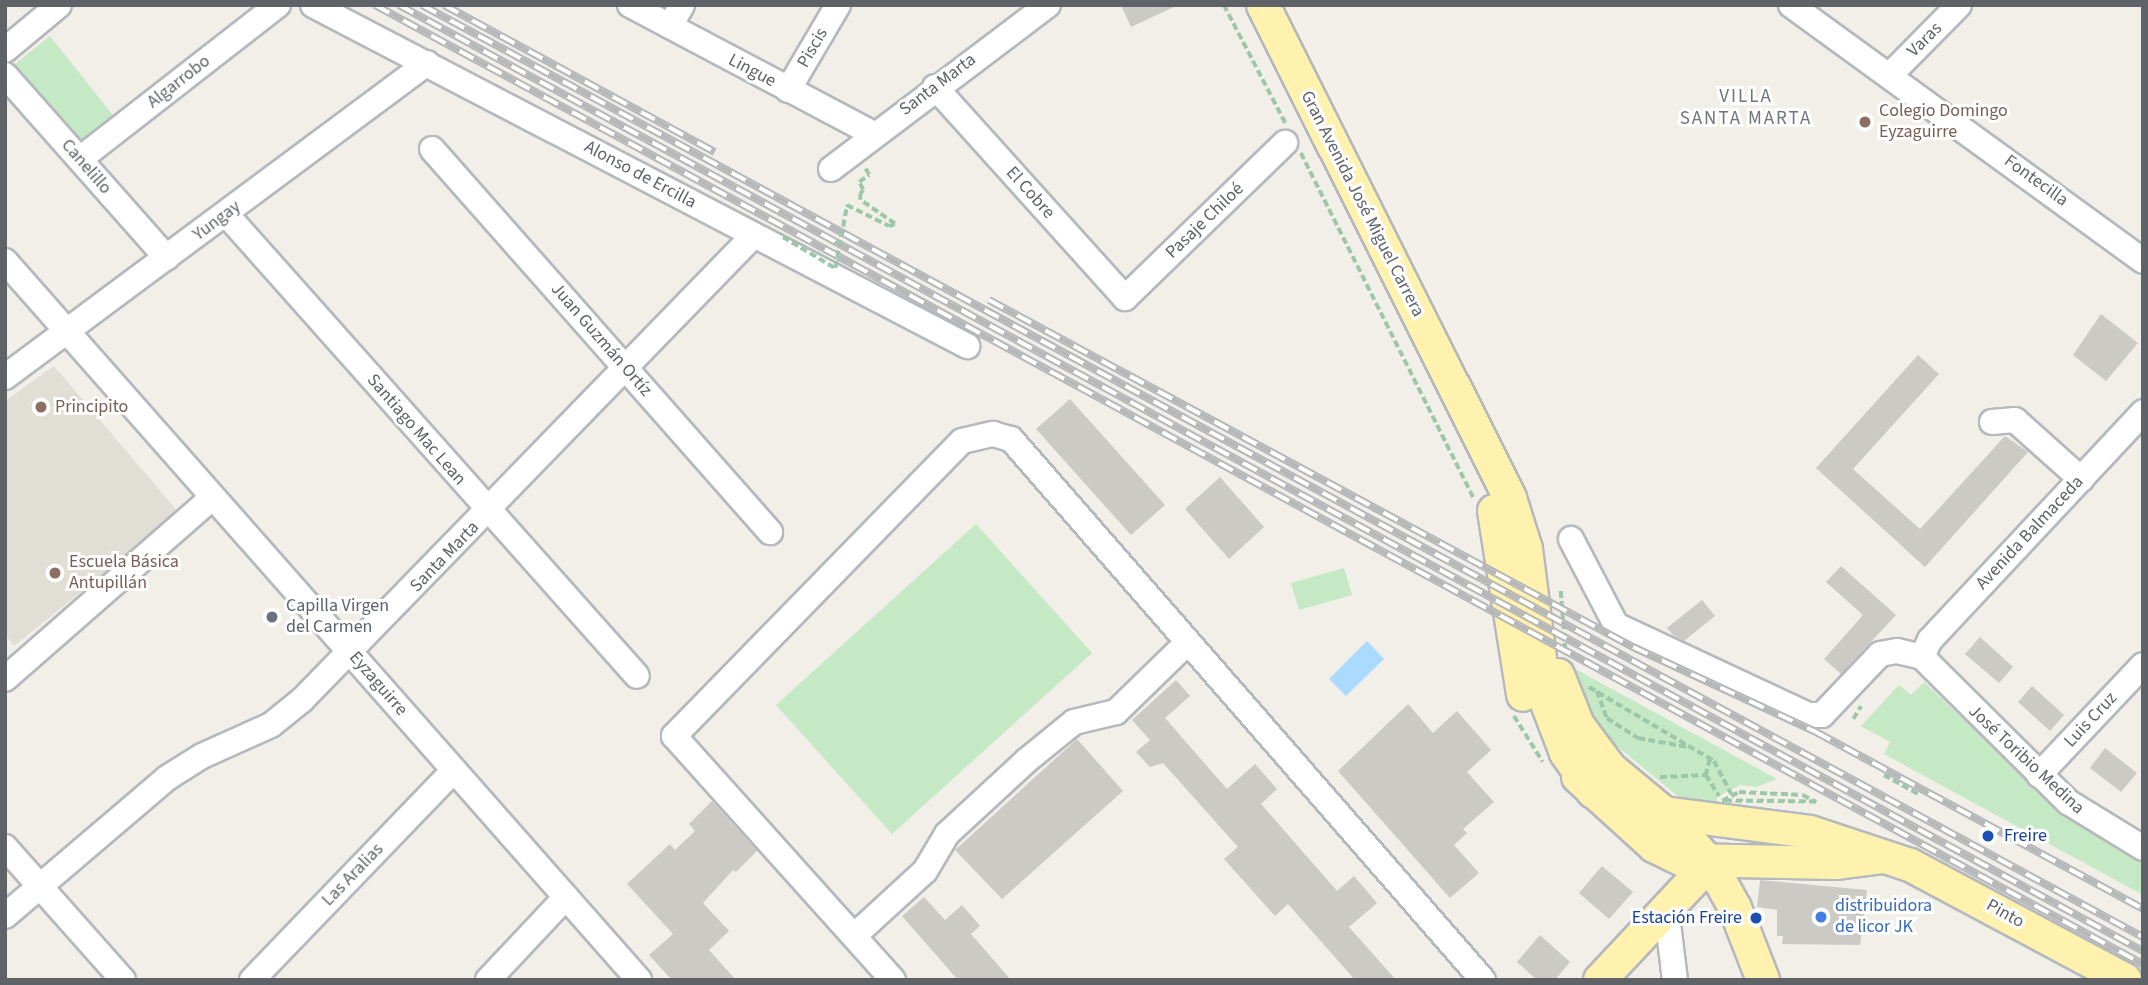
<!DOCTYPE html>
<html>
<head>
<meta charset="utf-8">
<style>
	body { margin:0 }
	#map { position:relative; width:2148px; height:985px; overflow:hidden; background:#f1efe8; font-family:"Source Sans 3",sans-serif }
	div>[style] { position:absolute }
	[style*='--x'] { left:calc(var(--x)*1px); top:calc(var(--y)*1px); width:calc(var(--w)*1px); rotate:calc(var(--a)*1deg) }
	.education>* { inset:0; background:#e1ded6 }
	.green>* { inset:0; background:#c5e8c5 }
	.water>* { inset:0; background:#aadaff }
	.building>* { inset:0; background:#cccac5 }
	.path>* { height:3.5px; margin-top:-1.75px; transform-origin:0; background:repeating-linear-gradient(90deg,#9cc7a9 0 7px,transparent 0 10.5px) }
	.roads { filter:drop-shadow(2px 0 #b5b8bc) drop-shadow(-2px 0 #b5b8bc) drop-shadow(0 2px #b5b8bc) drop-shadow(0 -2px #b5b8bc) }
	.minor>* { height:24px; margin:-12px; padding:0 12px; transform-origin:12px; border-radius:12px; background:#fff }
	.major>* { height:32px; margin:-16px; padding:0 16px; transform-origin:16px; border-radius:16px; background:#fff2af }
	.rail>* { height:8px; margin-top:-4px; transform-origin:0; background:repeating-linear-gradient(90deg,#fff 0 16px,#b6b7b8 0 32px); box-sizing:border-box; border-block:2px solid #b6b7b8 }
	.path-bridge>* { height:3.5px; margin-top:-1.75px; transform-origin:0; background:repeating-linear-gradient(90deg,#9cc7a9 0 7px,transparent 0 10.5px) }
	.dots>* { width:19px; height:19px; translate:-50% -50%; box-sizing:border-box; border:4px solid #fff; border-radius:50% }
	span { translate:-50% -50%; white-space:nowrap; text-align:center; line-height:1.15; -webkit-text-stroke:6px #fff; paint-order:stroke }
	.street-label { font-size:18px; color:#5f6368 }
	.education-label { font-size:18px; color:#785e54 }
	.left { translate:0 -50%; text-align:left }
	.worship-label { font-size:18px; color:#5b616d }
	.transit-label { font-size:18px; color:#164399 }
	.right { translate:-100% -50%; text-align:right }
	.shop-label { font-size:18px; color:#366cbe }
	.neighbourhood-label { font-size:19px; color:#70757a; letter-spacing:2px }
	.frame { position:absolute; inset:0; border:7px solid #5f6368; pointer-events:none }
</style>
</head>
<body>
<div id="map">
	<div class="education">
		<i style="clip-path:polygon(54px 366px,179px 513px,14px 646px,5px 634px,5px 401px)"></i>
	</div>
	<div class="green">
		<i style="clip-path:polygon(50px 36px,115px 118px,81px 146px,15px 64px)"></i>
		<i style="clip-path:polygon(976px 524px,1092px 653px,892px 834px,776px 705px)"></i>
		<i style="clip-path:polygon(1344px 568px,1352px 595px,1299px 610px,1291px 583px)"></i>
		<i style="clip-path:polygon(1566px 664px,1777px 779px,1756px 787px,1740px 785px,1717px 797px,1717px 806px,1685px 802px,1601px 733px,1588px 716px)"></i>
		<i style="clip-path:polygon(1924px 682px,2069px 818px,2143px 860px,2143px 895px,1884px 754px,1890px 742px,1861px 726px,1899px 685px,1911px 695px)"></i>
	</div>
	<div class="water">
		<i style="clip-path:polygon(1367px 641px,1384px 659px,1346px 696px,1329px 679px)"></i>
	</div>
	<div class="building">
		<i style="clip-path:polygon(1121px 5px,1178px 5px,1131px 27px)"></i>
		<i style="clip-path:polygon(2101px 314px,2138px 343px,2106px 381px,2073px 355px)"></i>
		<i style="clip-path:polygon(1918px 355px,1939px 374px,1853px 469px,1920px 529px,2005px 436px,2028px 452px,1925px 567px,1816px 468px)"></i>
		<i style="clip-path:polygon(1070px 399px,1165px 505px,1131px 535px,1036px 429px)"></i>
		<i style="clip-path:polygon(1220px 477px,1264px 527px,1229px 559px,1185px 509px)"></i>
		<i style="clip-path:polygon(1841px 566px,1896px 615px,1841px 674px,1824px 659px,1863px 615px,1826px 582px)"></i>
		<i style="clip-path:polygon(1702px 600px,1715px 616px,1684px 641px,1673px 635px,1667px 628px)"></i>
		<i style="clip-path:polygon(1980px 637px,2013px 667px,1999px 683px,1965px 654px)"></i>
		<i style="clip-path:polygon(1176px 680px,1190px 696px,1165px 718px,1227px 789px,1255px 764px,1277px 789px,1261px 804px,1337px 891px,1354px 876px,1377px 903px,1349px 927px,1396px 980px,1355px 980px,1288px 904px,1275px 916px,1224px 859px,1238px 847px,1163px 763px,1150px 767px,1136px 752px,1150px 740px,1132px 720px)"></i>
		<i style="clip-path:polygon(2032px 686px,2064px 715px,2050px 731px,2018px 702px)"></i>
		<i style="clip-path:polygon(1408px 704px,1433px 733px,1457px 711px,1491px 750px,1467px 772px,1494px 802px,1463px 829px,1467px 833px,1454px 845px,1479px 873px,1450px 898px,1338px 771px)"></i>
		<i style="clip-path:polygon(1077px 739px,1123px 791px,1002px 899px,955px 850px)"></i>
		<i style="clip-path:polygon(2105px 748px,2137px 773px,2121px 792px,2090px 768px)"></i>
		<i style="clip-path:polygon(712px 801px,757px 851px,736px 872px,733px 870px,703px 903px,729px 931px,709px 950px,736px 980px,672px 980px,649px 955px,673px 934px,627px 884px,670px 844px,675px 850px,695px 831px,689px 824px)"></i>
		<i style="clip-path:polygon(1602px 866px,1633px 892px,1609px 919px,1579px 893px)"></i>
		<i style="clip-path:polygon(1760px 880px,1867px 890px,1860px 945px,1782px 944px,1783px 936px,1777px 936px,1777px 910px,1757px 907px)"></i>
		<i style="clip-path:polygon(924px 897px,945px 920px,962px 905px,980px 926px,971px 934px,1011px 980px,958px 980px,902px 916px)"></i>
		<i style="clip-path:polygon(1540px 935px,1570px 962px,1555px 980px,1537px 980px,1517px 962px)"></i>
	</div>
	<div class="path">
		<i style="--x:1224;--y:5;--w:134;--a:62.5"></i>
		<i style="--x:1301;--y:153;--w:388;--a:63.4"></i>
		<i style="--x:860;--y:194;--w:5;--a:-53"></i>
		<i style="--x:863;--y:190;--w:9;--a:-117"></i>
		<i style="--x:859;--y:182;--w:12;--a:-35"></i>
		<i style="--x:869;--y:175;--w:8;--a:-120"></i>
		<i style="--x:1561;--y:591;--w:64;--a:85.5"></i>
		<i style="--x:1589;--y:687;--w:145;--a:30.6"></i>
		<i style="--x:1714;--y:761;--w:38;--a:62"></i>
		<i style="--x:1597;--y:691;--w:29;--a:70"></i>
		<i style="--x:1607;--y:718;--w:37;--a:33"></i>
		<i style="--x:1638;--y:738;--w:51;--a:10.2"></i>
		<i style="--x:1514;--y:716;--w:54;--a:57.8"></i>
		<i style="--x:1853;--y:719;--w:15;--a:-58"></i>
		<i style="--x:1710;--y:759;--w:16;--a:104"></i>
		<i style="--x:1706;--y:775;--w:25;--a:58"></i>
		<i style="--x:1884;--y:775;--w:39;--a:29"></i>
		<i style="--x:1660;--y:777;--w:46;--a:-2.5"></i>
		<i style="--x:1739;--y:792;--w:64;--a:2.7"></i>
		<i style="--x:1803;--y:795;--w:15;--a:28"></i>
		<i style="--x:1816;--y:802;--w:94;--a:-179.4"></i>
		<i style="--x:1722;--y:801;--w:19;--a:-28"></i>
	</div>
	<div class="roads">
		<div class="minor">
			<i style="--x:313;--y:5;--w:738;--a:27.54"></i>
			<i style="--x:630;--y:5;--w:276;--a:27.9"></i>
			<i style="--x:1791;--y:5;--w:435;--a:36"></i>
			<i style="--x:670;--y:26;--w:24;--a:-60"></i>
			<i style="--x:5;--y:50;--w:70;--a:-39.8"></i>
			<i style="--x:5;--y:75;--w:244;--a:48.5"></i>
			<i style="--x:1890;--y:75;--w:98;--a:-45.4"></i>
			<i style="--x:935;--y:87;--w:284;--a:48"></i>
			<i style="--x:1125;--y:298;--w:223;--a:-44.1"></i>
			<i style="--x:788;--y:90;--w:99;--a:-59.5"></i>
			<i style="--x:432;--y:149;--w:511;--a:48.57"></i>
			<i style="--x:80;--y:159;--w:251;--a:-37.9"></i>
			<i style="--x:831;--y:169;--w:272;--a:-37.1"></i>
			<i style="--x:226;--y:214;--w:618;--a:48.34"></i>
			<i style="--x:5;--y:261;--w:959;--a:48.59"></i>
			<i style="--x:5;--y:377;--w:526;--a:-36.65"></i>
			<i style="--x:1992;--y:422;--w:23;--a:-5"></i>
			<i style="--x:2015;--y:420;--w:89;--a:41.8"></i>
			<i style="--x:1571;--y:539;--w:97;--a:62.4"></i>
			<i style="--x:1616;--y:625;--w:212;--a:25.1"></i>
			<i style="--x:1808;--y:715;--w:14;--a:0"></i>
			<i style="--x:1822;--y:715;--w:84;--a:-46.4"></i>
			<i style="--x:1880;--y:654;--w:17;--a:-10"></i>
			<i style="--x:1897;--y:651;--w:26;--a:13"></i>
			<i style="--x:1922;--y:657;--w:19;--a:-65"></i>
			<i style="--x:1930;--y:640;--w:312;--a:-46.9"></i>
			<i style="--x:1922;--y:657;--w:206;--a:44.8"></i>
			<i style="--x:2068;--y:802;--w:88;--a:31.5"></i>
			<i style="--x:5;--y:679;--w:276;--a:-41.2"></i>
			<i style="--x:2039;--y:775;--w:151;--a:-46.6"></i>
			<i style="--x:5;--y:847;--w:178;--a:48.4"></i>
			<i style="--x:1666;--y:907;--w:74;--a:83"></i>
			<i style="--x:5;--y:916;--w:213;--a:-40.4"></i>
			<i style="--x:167;--y:778;--w:41;--a:-32.2"></i>
			<i style="--x:202;--y:756;--w:76;--a:-24.2"></i>
			<i style="--x:271;--y:725;--w:40;--a:-39"></i>
			<i style="--x:302;--y:700;--w:648;--a:-45.81"></i>
			<i style="--x:854;--y:936;--w:96;--a:-42.5"></i>
			<i style="--x:925;--y:871;--w:43;--a:-59.3"></i>
			<i style="--x:947;--y:834;--w:108;--a:-42.7"></i>
			<i style="--x:1026;--y:761;--w:62;--a:-39.1"></i>
			<i style="--x:1074;--y:722;--w:43;--a:-13.4"></i>
			<i style="--x:1116;--y:712;--w:100;--a:-44.2"></i>
			<i style="--x:252;--y:980;--w:291;--a:-46.1"></i>
			<i style="--x:488;--y:980;--w:114;--a:-46.8"></i>
			<i style="--x:893;--y:980;--w:328;--a:-131.9"></i>
			<i style="--x:674;--y:736;--w:412;--a:-45.7"></i>
			<i style="--x:962;--y:441;--w:32;--a:-13"></i>
			<i style="--x:993;--y:434;--w:19;--a:16"></i>
			<i style="--x:1011;--y:439;--w:718;--a:48.9"></i>
		</div>
		<div class="major">
			<i style="--x:1263;--y:5;--w:551;--a:63.39"></i>
			<i style="--x:1510;--y:498;--w:53;--a:72.6"></i>
			<i style="--x:1526;--y:549;--w:150;--a:82.7"></i>
			<i style="--x:1545;--y:698;--w:59;--a:69.1"></i>
			<i style="--x:1566;--y:753;--w:47;--a:55.3"></i>
			<i style="--x:1494;--y:511;--w:186;--a:81"></i>
			<i style="--x:1558;--y:675;--w:54;--a:68.2"></i>
			<i style="--x:1578;--y:725;--w:54;--a:53.3"></i>
			<i style="--x:1593;--y:754;--w:92;--a:39.7"></i>
			<i style="--x:1664;--y:813;--w:68;--a:47.4"></i>
			<i style="--x:1710;--y:863;--w:51;--a:60.9"></i>
			<i style="--x:1735;--y:908;--w:77;--a:68.7"></i>
			<i style="--x:1578;--y:777;--w:103;--a:42.2"></i>
			<i style="--x:1654;--y:846;--w:32;--a:26"></i>
			<i style="--x:1683;--y:860;--w:154;--a:1.1"></i>
			<i style="--x:1837;--y:863;--w:45;--a:-7.6"></i>
			<i style="--x:1664;--y:813;--w:147;--a:7.4"></i>
			<i style="--x:1810;--y:832;--w:105;--a:18.3"></i>
			<i style="--x:1910;--y:865;--w:244;--a:28.1"></i>
			<i style="--x:1600;--y:980;--w:161;--a:-46.8"></i>
		</div>
	</div>
	<div class="rail">
		<i style="--x:375;--y:5;--w:2011;--a:28.48"></i>
		<i style="--x:399;--y:5;--w:1984;--a:28.48"></i>
		<i style="--x:422;--y:5;--w:1957;--a:28.44"></i>
		<i style="--x:444;--y:5;--w:308;--a:28.5"></i>
		<i style="--x:989;--y:300;--w:732;--a:28.32"></i>
		<i style="--x:1633;--y:647;--w:202;--a:24.9"></i>
		<i style="--x:1816;--y:732;--w:372;--a:28.4"></i>
	</div>
	<div class="path-bridge">
		<i style="--x:783;--y:237;--w:61;--a:30.8"></i>
		<i style="--x:835;--y:268;--w:64;--a:-79.2"></i>
		<i style="--x:847;--y:205;--w:47;--a:26.6"></i>
		<i style="--x:889;--y:226;--w:6;--a:-18"></i>
		<i style="--x:895;--y:224;--w:42;--a:-145.6"></i>
		<i style="--x:860;--y:200;--w:6;--a:-90"></i>
	</div>
	<div class="dots">
		<i style="left:1865px;top:122px;background:#8d6e63"></i>
		<i style="left:41px;top:407px;background:#8d6e63"></i>
		<i style="left:55px;top:573px;background:#8d6e63"></i>
		<i style="left:272px;top:617px;background:#6b7280"></i>
		<i style="left:1988px;top:836px;background:#1a4fb4"></i>
		<i style="left:1821px;top:917px;background:#3f7fe0"></i>
		<i style="left:1756px;top:918px;background:#1a4fb4"></i>
	</div>
	<div class="street-label">
		<span style="left:1925px;top:40px;rotate:-45deg">Varas</span>
		<span style="left:813px;top:48px;rotate:-60deg">Piscis</span>
		<span style="left:752px;top:71px;rotate:28deg">Lingue</span>
		<span style="left:179px;top:82px;rotate:-38deg">Algarrobo</span>
		<span style="left:938px;top:85px;rotate:-37deg">Santa Marta</span>
		<span style="left:86px;top:167px;rotate:49deg">Canelillo</span>
		<span style="left:640px;top:175px;rotate:28deg">Alonso de Ercilla</span>
		<span style="left:2036px;top:181px;rotate:36deg">Fontecilla</span>
		<span style="left:1030px;top:193px;rotate:48deg">El Cobre</span>
		<span style="left:1362px;top:204px;rotate:63deg">Gran Avenida José Miguel Carrera</span>
		<span style="left:217px;top:221px;rotate:-37deg">Yungay</span>
		<span style="left:1205px;top:221px;rotate:-44deg">Pasaje Chiloé</span>
		<span style="left:601px;top:340px;rotate:49deg">Juan Guzmán Ortíz</span>
		<span style="left:416px;top:430px;rotate:49deg">Santiago Mac Lean</span>
		<span style="left:2030px;top:533px;rotate:-47deg">Avenida Balmaceda</span>
		<span style="left:445px;top:557px;rotate:-46deg">Santa Marta</span>
		<span style="left:378px;top:684px;rotate:49deg">Eyzaguirre</span>
		<span style="left:2091px;top:720px;rotate:-47deg">Luis Cruz</span>
		<span style="left:2026px;top:760px;rotate:43deg">José Toribio Medina</span>
		<span style="left:353px;top:875px;rotate:-46deg">Las Aralias</span>
		<span style="left:2005px;top:914px;rotate:29deg">Pinto</span>
	</div>
	<div class="education-label">
		<span class="left" style="left:1879px;top:122px">Colegio Domingo<br>Eyzaguirre</span>
		<span class="left" style="left:55px;top:407px">Principito</span>
		<span class="left" style="left:69px;top:573px">Escuela Básica<br>Antupillán</span>
	</div>
	<div class="worship-label">
		<span class="left" style="left:286px;top:617px">Capilla Virgen<br>del Carmen</span>
	</div>
	<div class="transit-label">
		<span class="left" style="left:2004px;top:836px">Freire</span>
		<span class="right" style="left:1742px;top:918px">Estación Freire</span>
	</div>
	<div class="shop-label">
		<span class="left" style="left:1835px;top:917px">distribuidora<br>de licor JK</span>
	</div>
	<div class="neighbourhood-label">
		<span style="left:1746px;top:108px">VILLA<br>SANTA MARTA</span>
	</div>
	<div class="frame"></div>
</div>
</body>
</html>
